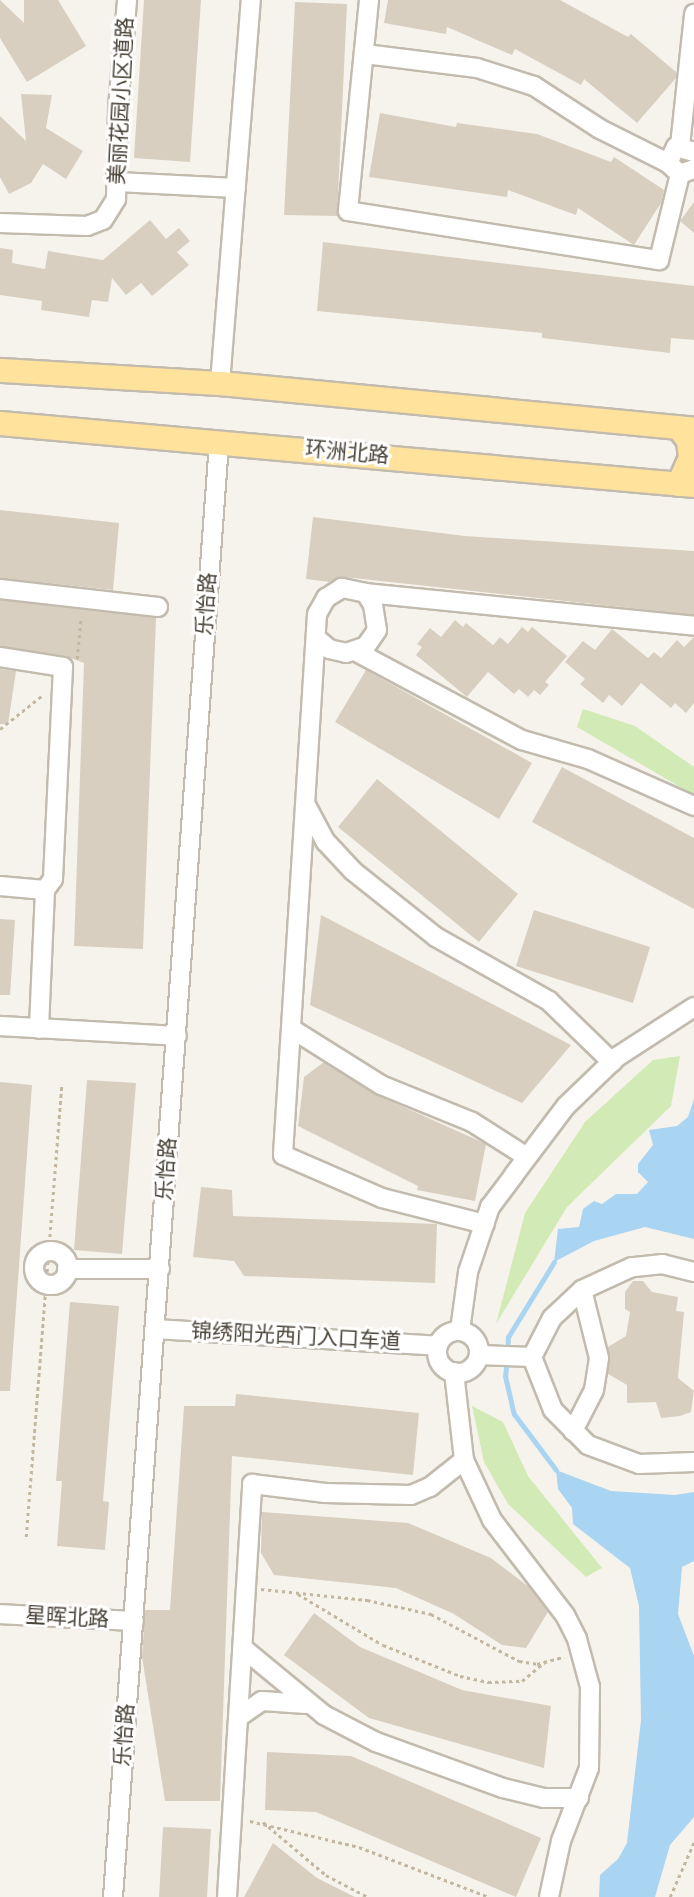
<!DOCTYPE html>
<html>
<head>
<meta charset="utf-8">
<style>
	body { margin:0 }
	#map { position:relative; width:694px; height:1897px; overflow:hidden; background:#f6f3ec; font-family:"Alegreya Sans","Noto Sans SC",sans-serif }
	div>[style] { position:absolute }
	[style*='--x'] { left:calc(var(--x)*1px); top:calc(var(--y)*1px); width:calc(var(--w)*1px); rotate:calc(var(--a)*1deg) }
	.green>* { inset:0; background:#d2eab5 }
	.water>* { inset:0; background:#a9d4f2 }
	.stream>* { height:5px; margin:-2.5px; padding:0 2.5px; transform-origin:2.5px; border-radius:2.5px; background:#a9d4f2 }
	.building>* { inset:0; background:#d8cfc1 }
	.path>* { height:2.5px; margin-top:-1.25px; transform-origin:0; background:repeating-linear-gradient(90deg,#c4b79f 0 3.5px,transparent 0 7px) }
	.roads { filter:drop-shadow(2px 0 #c2bbae) drop-shadow(-2px 0 #c2bbae) drop-shadow(0 2px #c2bbae) drop-shadow(0 -2px #c2bbae) }
	.minor>* { height:18px; margin:-9px; padding:0 9px; transform-origin:9px; border-radius:9px; background:#fff }
	.minor>.ring { margin:-9px; padding:0; box-sizing:content-box; background:none; border:18px solid #fff; border-radius:50% }
	.major>* { height:23px; margin:-11.5px; padding:0 11.5px; transform-origin:11.5px; border-radius:11.5px; background:#ffe39c }
	span { translate:-50% -50%; white-space:nowrap; text-align:center; line-height:1.15; -webkit-text-stroke:6px #fff; paint-order:stroke }
	.street-label { font-size:21px; color:#4b4439 }
</style>
</head>
<body>
<div id="map">
	<div class="green">
		<i style="clip-path:polygon(583px 709px,635px 726px,694px 767px,694px 795px,577px 727px)"></i>
		<i style="clip-path:polygon(680px 1056px,671px 1106px,567px 1207px,496px 1324px,525px 1213px,585px 1122px,653px 1060px)"></i>
		<i style="clip-path:polygon(472px 1406px,503px 1422px,528px 1476px,602px 1568px,586px 1577px,508px 1504px,484px 1462px)"></i>
	</div>
	<div class="water">
		<i style="clip-path:polygon(694px 1099px,694px 1239px,645px 1227px,594px 1241px,554px 1262px,558px 1229px,579px 1227px,583px 1209px,594px 1201px,602px 1204px,616px 1194px,637px 1194px,648px 1182px,638px 1172px,638px 1164px,653px 1145px,649px 1130px,677px 1126px,688px 1117px)"></i>
		<i style="clip-path:polygon(556px 1470px,611px 1491px,675px 1495px,694px 1492px,694px 1561px,682px 1567px,678px 1614px,694px 1656px,694px 1817px,670px 1845px,655px 1897px,599px 1897px,600px 1875px,618px 1859px,627px 1843px,641px 1720px,639px 1606px,630px 1568px,573px 1524px,572px 1508px,558px 1489px)"></i>
	</div>
	<div class="stream">
		<i style="--x:554;--y:1262;--w:88;--a:121.5"></i>
		<i style="--x:508;--y:1337;--w:39;--a:94"></i>
		<i style="--x:505;--y:1376;--w:39;--a:77"></i>
		<i style="--x:514;--y:1414;--w:70;--a:53.1"></i>
	</div>
	<div class="building">
		<i style="clip-path:polygon(0 0,24px 23px,24px 0,58px 0,86px 46px,27px 82px,0 38px)"></i>
		<i style="clip-path:polygon(144px 0,201px 0,190px 162px,134px 158px)"></i>
		<i style="clip-path:polygon(388px 0,560px 0,628px 37px,631px 34px,676px 72px,676px 78px,637px 123px,584px 79px,581px 85px,515px 49px,512px 55px,447px 27px,446px 34px,384px 23px)"></i>
		<i style="clip-path:polygon(295px 2px,347px 4px,337px 216px,284px 215px)"></i>
		<i style="clip-path:polygon(21px 94px,52px 95px,46px 128px,83px 151px,66px 179px,43px 164px,31px 183px,9px 194px,0 177px,0 116px,26px 141px)"></i>
		<i style="clip-path:polygon(380px 113px,456px 127px,457px 123px,537px 134px,611px 162px,614px 157px,664px 190px,661px 203px,634px 245px,578px 208px,576px 215px,508px 190px,507px 197px,369px 177px)"></i>
		<i style="clip-path:polygon(694px 202px,694px 233px,680px 221px)"></i>
		<i style="clip-path:polygon(150px 220px,166px 239px,179px 228px,190px 241px,177px 252px,189px 265px,152px 296px,141px 283px,126px 295px,112px 278px,108px 302px,92px 300px,89px 317px,41px 310px,42px 301px,0 295px,0 248px,13px 250px,12px 263px,45px 269px,48px 251px,103px 260px)"></i>
		<i style="clip-path:polygon(323px 242px,694px 286px,694px 340px,671px 338px,670px 353px,542px 338px,542px 333px,317px 311px)"></i>
		<i style="clip-path:polygon(0 510px,119px 523px,113px 590px,0 578px)"></i>
		<i style="clip-path:polygon(313px 517px,465px 536px,694px 551px,694px 615px,344px 577px,330px 582px,306px 579px)"></i>
		<i style="clip-path:polygon(0 600px,156px 618px,143px 949px,74px 946px,84px 663px,65px 656px,0 646px)"></i>
		<i style="clip-path:polygon(455px 620px,463px 627px,466px 623px,493px 645px,500px 637px,508px 644px,522px 627px,528px 632px,532px 627px,567px 656px,545px 682px,549px 685px,540px 695px,534px 690px,528px 697px,519px 689px,514px 694px,488px 672px,467px 697px,416px 655px,422px 647px,417px 644px,430px 628px,441px 637px)"></i>
		<i style="clip-path:polygon(612px 629px,648px 658px,654px 652px,661px 658px,677px 640px,684px 647px,694px 637px,694px 703px,686px 713px,675px 703px,671px 708px,641px 683px,622px 706px,609px 695px,603px 703px,580px 684px,585px 679px,565px 662px,583px 641px,595px 650px)"></i>
		<i style="clip-path:polygon(0 669px,16px 671px,8px 724px,0 724px)"></i>
		<i style="clip-path:polygon(366px 670px,532px 763px,499px 819px,335px 722px)"></i>
		<i style="clip-path:polygon(562px 767px,694px 838px,694px 909px,532px 822px)"></i>
		<i style="clip-path:polygon(377px 779px,518px 894px,479px 942px,338px 827px)"></i>
		<i style="clip-path:polygon(534px 910px,650px 947px,633px 1003px,516px 966px)"></i>
		<i style="clip-path:polygon(321px 915px,571px 1045px,522px 1103px,310px 1005px)"></i>
		<i style="clip-path:polygon(0 919px,15px 920px,10px 995px,0 995px)"></i>
		<i style="clip-path:polygon(324px 1062px,377px 1095px,486px 1144px,475px 1201px,417px 1190px,418px 1186px,298px 1126px,304px 1077px)"></i>
		<i style="clip-path:polygon(87px 1080px,136px 1083px,122px 1254px,74px 1250px)"></i>
		<i style="clip-path:polygon(0 1082px,32px 1085px,10px 1391px,0 1391px)"></i>
		<i style="clip-path:polygon(201px 1187px,232px 1190px,233px 1216px,437px 1224px,435px 1283px,244px 1276px,234px 1261px,193px 1257px)"></i>
		<i style="clip-path:polygon(633px 1281px,643px 1281px,652px 1292px,678px 1297px,676px 1311px,684px 1312px,678px 1378px,694px 1391px,691px 1412px,680px 1416px,661px 1418px,656px 1402px,627px 1403px,627px 1385px,608px 1374px,608px 1347px,626px 1336px,630px 1312px,625px 1309px,625px 1292px)"></i>
		<i style="clip-path:polygon(70px 1302px,119px 1306px,103px 1501px,109px 1502px,105px 1550px,57px 1546px,62px 1481px,56px 1481px)"></i>
		<i style="clip-path:polygon(236px 1394px,419px 1413px,413px 1475px,232px 1456px,220px 1801px,165px 1801px,142px 1657px,145px 1610px,170px 1610px,184px 1406px,235px 1406px)"></i>
		<i style="clip-path:polygon(262px 1512px,408px 1523px,491px 1558px,529px 1587px,548px 1612px,526px 1648px,502px 1645px,454px 1614px,396px 1588px,274px 1575px,261px 1553px)"></i>
		<i style="clip-path:polygon(314px 1613px,360px 1647px,462px 1690px,551px 1706px,544px 1768px,369px 1718px,284px 1655px)"></i>
		<i style="clip-path:polygon(267px 1752px,351px 1756px,541px 1838px,516px 1897px,316px 1812px,265px 1810px)"></i>
		<i style="clip-path:polygon(163px 1827px,211px 1829px,207px 1897px,159px 1897px)"></i>
		<i style="clip-path:polygon(273px 1843px,317px 1878px,355px 1897px,244px 1897px)"></i>
	</div>
	<div class="path">
		<i style="--x:77;--y:659;--w:42;--a:-84.6"></i>
		<i style="--x:0;--y:729;--w:56;--a:-38.5"></i>
		<i style="--x:26;--y:1537;--w:454;--a:-85.5"></i>
		<i style="--x:261;--y:1589;--w:107;--a:5.9"></i>
		<i style="--x:367;--y:1600;--w:66;--a:12.3"></i>
		<i style="--x:431;--y:1614;--w:100;--a:28.1"></i>
		<i style="--x:519;--y:1661;--w:18;--a:9"></i>
		<i style="--x:537;--y:1664;--w:28;--a:-15"></i>
		<i style="--x:298;--y:1594;--w:99;--a:31"></i>
		<i style="--x:383;--y:1645;--w:83;--a:21.9"></i>
		<i style="--x:460;--y:1676;--w:29;--a:12"></i>
		<i style="--x:488;--y:1682;--w:34;--a:-2"></i>
		<i style="--x:522;--y:1681;--w:31;--a:-40"></i>
		<i style="--x:250;--y:1821;--w:112;--a:13.4"></i>
		<i style="--x:359;--y:1847;--w:139;--a:21"></i>
		<i style="--x:263;--y:1822;--w:82;--a:40.1"></i>
		<i style="--x:326;--y:1875;--w:47;--a:27.6"></i>
		<i style="--x:670;--y:1897;--w:60;--a:-66.4"></i>
	</div>
	<div class="roads">
		<div class="minor">
			<i style="--x:369;--y:0;--w:212;--a:95.7"></i>
			<i style="--x:348;--y:211;--w:315;--a:9"></i>
			<i style="--x:659;--y:260;--w:89;--a:-76.3"></i>
			<i style="--x:365;--y:54;--w:113;--a:7.1"></i>
			<i style="--x:477;--y:68;--w:60;--a:17.5"></i>
			<i style="--x:534;--y:86;--w:79;--a:33.1"></i>
			<i style="--x:600;--y:129;--w:76;--a:26.6"></i>
			<i style="--x:680;--y:146;--w:133;--a:-83.9"></i>
			<i style="--x:694;--y:152;--w:19;--a:-164"></i>
			<i style="--x:676;--y:147;--w:18;--a:117"></i>
			<i style="--x:668;--y:163;--w:16;--a:43"></i>
			<i style="--x:680;--y:174;--w:15;--a:-20"></i>
			<i style="--x:117;--y:182;--w:119;--a:2.9"></i>
			<i style="--x:0;--y:223;--w:87;--a:2"></i>
			<i style="--x:87;--y:226;--w:17;--a:-21"></i>
			<i style="--x:103;--y:220;--w:25;--a:-58"></i>
			<i style="--x:116;--y:199;--w:91;--a:-88.7"></i>
			<i style="--x:118;--y:108;--w:108;--a:-85.2"></i>
			<i style="--x:220;--y:383;--w:384;--a:-85.4"></i>
			<i style="--x:0;--y:589;--w:159;--a:6.5"></i>
			<i style="--x:366;--y:593;--w:330;--a:5.7"></i>
			<i style="--x:316;--y:638;--w:17;--a:40"></i>
			<i style="--x:329;--y:649;--w:17;--a:13"></i>
			<i style="--x:346;--y:653;--w:21;--a:-19"></i>
			<i style="--x:366;--y:646;--w:19;--a:-55"></i>
			<i style="--x:377;--y:630;--w:25;--a:-99"></i>
			<i style="--x:373;--y:605;--w:14;--a:-120"></i>
			<i style="--x:366;--y:593;--w:25;--a:-168"></i>
			<i style="--x:342;--y:588;--w:19;--a:148"></i>
			<i style="--x:326;--y:598;--w:18;--a:119"></i>
			<i style="--x:317;--y:614;--w:542;--a:93.6"></i>
			<i style="--x:283;--y:1155;--w:108;--a:23.5"></i>
			<i style="--x:382;--y:1198;--w:106;--a:14.2"></i>
			<i style="--x:355;--y:651;--w:189;--a:28.1"></i>
			<i style="--x:522;--y:740;--w:69;--a:16.1"></i>
			<i style="--x:588;--y:759;--w:116;--a:23.9"></i>
			<i style="--x:0;--y:657;--w:64;--a:9"></i>
			<i style="--x:63;--y:667;--w:212;--a:92.7"></i>
			<i style="--x:53;--y:879;--w:14;--a:126"></i>
			<i style="--x:307;--y:807;--w:40;--a:62"></i>
			<i style="--x:326;--y:842;--w:40;--a:47"></i>
			<i style="--x:353;--y:871;--w:106;--a:38.5"></i>
			<i style="--x:436;--y:937;--w:130;--a:29.5"></i>
			<i style="--x:549;--y:1001;--w:88;--a:44.1"></i>
			<i style="--x:0;--y:886;--w:45;--a:5.1"></i>
			<i style="--x:45;--y:890;--w:139;--a:92.5"></i>
			<i style="--x:0;--y:1026;--w:177;--a:3.2"></i>
			<i style="--x:292;--y:1029;--w:105;--a:32.2"></i>
			<i style="--x:381;--y:1085;--w:98;--a:22.1"></i>
			<i style="--x:472;--y:1122;--w:65;--a:32.5"></i>
			<i class="ring" style="left:34px;top:1251px;width:16px;height:16px"></i>
			<i style="--x:67;--y:1269;--w:93;--a:0"></i>
			<i style="--x:694;--y:1272;--w:32;--a:-166"></i>
			<i style="--x:663;--y:1264;--w:31;--a:174"></i>
			<i style="--x:632;--y:1267;--w:55;--a:155.3"></i>
			<i style="--x:582;--y:1290;--w:41;--a:137"></i>
			<i style="--x:552;--y:1318;--w:44;--a:117.1"></i>
			<i style="--x:532;--y:1357;--w:57;--a:68.4"></i>
			<i style="--x:553;--y:1410;--w:49;--a:45"></i>
			<i style="--x:588;--y:1445;--w:54;--a:20.4"></i>
			<i style="--x:639;--y:1464;--w:55;--a:-2.1"></i>
			<i style="--x:155;--y:1329;--w:283;--a:3.4"></i>
			<i style="--x:460;--y:1330;--w:59;--a:-82.1"></i>
			<i style="--x:468;--y:1272;--w:69;--a:-71.3"></i>
			<i style="--x:490;--y:1207;--w:39;--a:-53"></i>
			<i style="--x:513;--y:1176;--w:88;--a:-52.9"></i>
			<i style="--x:566;--y:1106;--w:71;--a:-43.9"></i>
			<i style="--x:617;--y:1057;--w:92;--a:-33"></i>
			<i class="ring" style="left:437px;top:1331px;width:24px;height:24px"></i>
			<i style="--x:479;--y:1355;--w:53;--a:2.2"></i>
			<i style="--x:454;--y:1372;--w:89;--a:83.5"></i>
			<i style="--x:464;--y:1460;--w:66;--a:65"></i>
			<i style="--x:492;--y:1520;--w:120;--a:52.5"></i>
			<i style="--x:565;--y:1615;--w:27;--a:63"></i>
			<i style="--x:577;--y:1639;--w:50;--a:74.8"></i>
			<i style="--x:590;--y:1687;--w:81;--a:90.7"></i>
			<i style="--x:589;--y:1768;--w:78;--a:111"></i>
			<i style="--x:561;--y:1841;--w:57;--a:102.1"></i>
			<i style="--x:573;--y:1431;--w:46;--a:-62.9"></i>
			<i style="--x:594;--y:1390;--w:32;--a:-81"></i>
			<i style="--x:599;--y:1358;--w:70;--a:-104"></i>
			<i style="--x:0;--y:1614;--w:134;--a:3"></i>
			<i style="--x:244;--y:1649;--w:104;--a:39.5"></i>
			<i style="--x:324;--y:1715;--w:59;--a:27.4"></i>
			<i style="--x:376;--y:1742;--w:135;--a:19.9"></i>
			<i style="--x:503;--y:1788;--w:42;--a:13.7"></i>
			<i style="--x:544;--y:1798;--w:35;--a:0"></i>
			<i style="--x:239;--y:1717;--w:28;--a:-35"></i>
			<i style="--x:262;--y:1701;--w:44;--a:3.9"></i>
			<i style="--x:113;--y:1897;--w:1459;--a:-85.83"></i>
			<i style="--x:227;--y:1897;--w:414;--a:-86.5"></i>
			<i style="--x:252;--y:1484;--w:74;--a:7"></i>
			<i style="--x:325;--y:1493;--w:86;--a:1.3"></i>
			<i style="--x:411;--y:1495;--w:21;--a:-23"></i>
			<i style="--x:430;--y:1487;--w:43;--a:-38.5"></i>
		</div>
		<div class="major">
			<i style="--x:0;--y:370;--w:220;--a:3.4"></i>
			<i style="--x:220;--y:383;--w:476;--a:5.5"></i>
			<i style="--x:0;--y:423;--w:697;--a:5.11"></i>
			<i style="--x:678;--y:484;--w:30;--a:-66"></i>
			<i style="--x:690;--y:457;--w:17;--a:-97"></i>
			<i style="--x:688;--y:440;--w:16;--a:-128"></i>
		</div>
	</div>
	<div class="street-label">
		<span style="left:122px;top:101px;rotate:-87deg">美丽花园小区道路</span>
		<span style="left:347px;top:453px;rotate:5deg">环洲北路</span>
		<span style="left:207px;top:604px;rotate:-86deg">乐怡路</span>
		<span style="left:167px;top:1169px;rotate:-86deg">乐怡路</span>
		<span style="left:296px;top:1337px;rotate:3deg">锦绣阳光西门入口车道</span>
		<span style="left:67px;top:1618px;rotate:3deg">星晖北路</span>
		<span style="left:125px;top:1735px;rotate:-86deg">乐怡路</span>
	</div>
</div>
</body>
</html>
